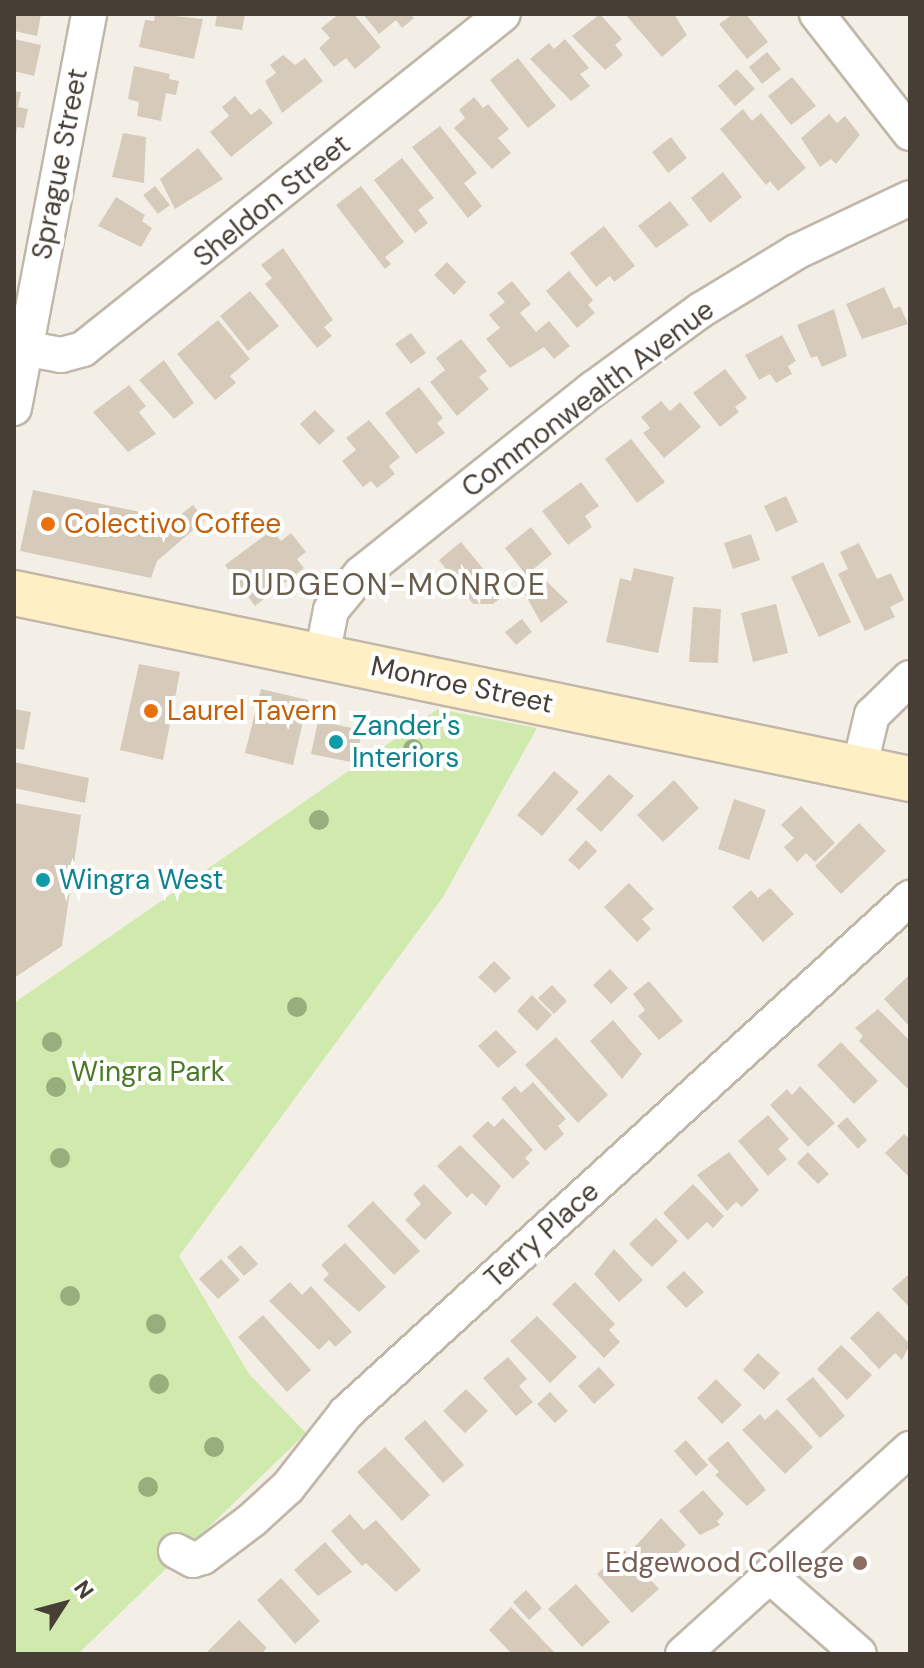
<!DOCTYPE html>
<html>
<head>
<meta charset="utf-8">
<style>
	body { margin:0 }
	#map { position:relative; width:924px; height:1668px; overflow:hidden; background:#f4efe6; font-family:"DM Sans",sans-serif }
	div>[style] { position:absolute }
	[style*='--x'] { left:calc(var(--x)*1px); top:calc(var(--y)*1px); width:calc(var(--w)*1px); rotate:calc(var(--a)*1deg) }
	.green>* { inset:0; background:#d0eaae }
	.building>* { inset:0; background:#d6cbbb }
	.roads { filter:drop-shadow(2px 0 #c0b7a9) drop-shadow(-2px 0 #c0b7a9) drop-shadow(0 2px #c0b7a9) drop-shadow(0 -2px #c0b7a9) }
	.street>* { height:34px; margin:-17px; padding:0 17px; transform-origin:17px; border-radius:17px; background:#fff }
	.secondary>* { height:44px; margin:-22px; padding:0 22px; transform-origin:22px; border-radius:22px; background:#ffefc5 }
	.trees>* { width:20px; height:20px; margin:-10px; border-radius:50%; background:#96af7c }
	.dots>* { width:22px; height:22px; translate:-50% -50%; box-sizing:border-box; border:4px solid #fff; border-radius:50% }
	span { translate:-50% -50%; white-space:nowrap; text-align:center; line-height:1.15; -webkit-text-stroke:8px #fff; paint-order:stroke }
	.street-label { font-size:28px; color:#473f35 }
	.food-label { font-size:28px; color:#c56008 }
	.left { translate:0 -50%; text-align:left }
	.culture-label { font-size:28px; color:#0d838f }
	.park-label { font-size:28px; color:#497b26 }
	.education-label { font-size:28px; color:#785e54 }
	.right { translate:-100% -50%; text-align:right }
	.neighbourhood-label { font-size:30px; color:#6a5d4c; letter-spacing:2px }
	.frame { position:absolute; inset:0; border:16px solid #473f35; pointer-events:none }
	.north { position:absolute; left:24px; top:1564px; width:80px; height:80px; -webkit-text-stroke:6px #fff; paint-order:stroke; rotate:54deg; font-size:22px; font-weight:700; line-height:32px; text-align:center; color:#473f35 }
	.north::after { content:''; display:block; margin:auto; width:28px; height:36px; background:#473f35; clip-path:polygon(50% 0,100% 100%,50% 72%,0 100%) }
</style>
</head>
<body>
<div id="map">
	<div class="green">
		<i style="clip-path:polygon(438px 709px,537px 728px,443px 897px,179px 1256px,249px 1374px,306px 1433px,78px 1654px,14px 1654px,14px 1003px)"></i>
	</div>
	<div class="building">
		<i style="clip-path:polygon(14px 14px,41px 14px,37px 36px,14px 31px)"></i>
		<i style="clip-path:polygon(155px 14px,203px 19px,194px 59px,139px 47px,145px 20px,154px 21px)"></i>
		<i style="clip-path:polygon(217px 14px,245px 14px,242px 30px,215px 26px)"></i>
		<i style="clip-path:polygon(339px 14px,354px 14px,381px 47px,355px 69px,346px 58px,334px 67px,319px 48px,330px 38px,321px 28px)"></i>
		<i style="clip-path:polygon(363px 14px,410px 14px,414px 18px,402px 28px,396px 20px,379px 34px)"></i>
		<i style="clip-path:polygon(600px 14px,622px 39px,615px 45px,623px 55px,605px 70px,572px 36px)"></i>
		<i style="clip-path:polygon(625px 14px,674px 14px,687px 35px,662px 57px)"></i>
		<i style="clip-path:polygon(733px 14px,746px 14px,768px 42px,747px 59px,719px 24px)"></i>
		<i style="clip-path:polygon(14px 39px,41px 45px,34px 76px,14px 71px)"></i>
		<i style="clip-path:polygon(565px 39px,589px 68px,580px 74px,590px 86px,571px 101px,530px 59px,549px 43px,554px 49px)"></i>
		<i style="clip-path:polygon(767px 52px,781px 69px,762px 84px,749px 67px)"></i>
		<i style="clip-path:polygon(283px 55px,295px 65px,305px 58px,323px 81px,282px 113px,265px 81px,276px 73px,270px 65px)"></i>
		<i style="clip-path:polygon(518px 58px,556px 106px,528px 128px,490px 80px)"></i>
		<i style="clip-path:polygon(134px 66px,170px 74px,169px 79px,179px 81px,176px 95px,166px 93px,161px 121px,137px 116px,139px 102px,128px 99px)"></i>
		<i style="clip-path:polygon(737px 69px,755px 89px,735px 106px,718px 86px)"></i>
		<i style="clip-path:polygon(792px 77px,816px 106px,791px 125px,768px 96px)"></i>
		<i style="clip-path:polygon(14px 91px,21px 92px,18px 107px,28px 109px,24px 128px,17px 127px,16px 133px)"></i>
		<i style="clip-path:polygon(235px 96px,251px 115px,260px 108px,273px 123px,231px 157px,210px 132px,229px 116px,222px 107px)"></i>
		<i style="clip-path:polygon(474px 97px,483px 108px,488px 104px,509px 129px,498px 138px,511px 153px,492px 169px,454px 128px,465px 118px,459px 110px)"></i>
		<i style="clip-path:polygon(743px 109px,752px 121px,761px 113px,806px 168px,778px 191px,770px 181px,766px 185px,720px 129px)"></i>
		<i style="clip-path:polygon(829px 114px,837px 123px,845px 116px,860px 135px,836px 164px,831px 159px,820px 167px,801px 138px)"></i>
		<i style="clip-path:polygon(440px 126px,477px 173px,464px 183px,482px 206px,468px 218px,412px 147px)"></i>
		<i style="clip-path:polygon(123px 133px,146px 137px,144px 183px,112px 177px)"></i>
		<i style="clip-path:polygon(671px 137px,687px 158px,668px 173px,652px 152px)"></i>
		<i style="clip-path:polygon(198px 148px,223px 179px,175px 209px,160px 179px)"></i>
		<i style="clip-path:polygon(402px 158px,434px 198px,418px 210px,428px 223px,415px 233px,374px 180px)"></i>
		<i style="clip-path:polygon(723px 172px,742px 197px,710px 223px,691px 198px)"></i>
		<i style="clip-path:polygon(155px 186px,170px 205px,158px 214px,143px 195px)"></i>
		<i style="clip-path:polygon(361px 186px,404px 242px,385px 257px,391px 264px,385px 269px,336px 205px)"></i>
		<i style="clip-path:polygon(116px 197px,145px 215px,142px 221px,152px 228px,141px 247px,98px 226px)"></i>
		<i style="clip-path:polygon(670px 201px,689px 225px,656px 248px,638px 226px)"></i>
		<i style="clip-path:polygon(604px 226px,635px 266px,614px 282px,610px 276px,596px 287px,570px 253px)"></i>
		<i style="clip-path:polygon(283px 248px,333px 320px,324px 327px,332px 336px,317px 348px,265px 284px,272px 278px,261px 265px)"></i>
		<i style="clip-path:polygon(447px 262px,466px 282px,454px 295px,434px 275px)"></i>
		<i style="clip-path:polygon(569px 271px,593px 300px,588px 305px,595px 313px,577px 328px,546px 291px)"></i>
		<i style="clip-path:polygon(512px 281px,531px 304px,520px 313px,536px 332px,549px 321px,570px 346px,554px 359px,544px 347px,510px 368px,486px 339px,500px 328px,489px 315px,505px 302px,497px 293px)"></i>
		<i style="clip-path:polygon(884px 287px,894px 309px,900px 306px,908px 324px,862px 339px,846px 304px)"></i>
		<i style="clip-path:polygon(250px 291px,279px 326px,248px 351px,220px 316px)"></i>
		<i style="clip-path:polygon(834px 309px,847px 356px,822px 367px,817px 356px,811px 358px,797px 325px)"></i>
		<i style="clip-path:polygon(218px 320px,250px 359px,230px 376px,236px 383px,215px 400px,177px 354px)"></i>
		<i style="clip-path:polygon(411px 333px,426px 353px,411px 364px,395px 344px)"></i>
		<i style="clip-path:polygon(782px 335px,796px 361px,788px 366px,792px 374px,776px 383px,770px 374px,759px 380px,745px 355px)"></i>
		<i style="clip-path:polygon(461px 339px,487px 371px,479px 377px,489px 389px,457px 416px,430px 382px,445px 370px,436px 358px)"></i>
		<i style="clip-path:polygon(164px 360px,194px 403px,174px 419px,139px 380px)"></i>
		<i style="clip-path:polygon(725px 369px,747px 398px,735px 407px,739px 412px,720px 427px,693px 393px)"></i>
		<i style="clip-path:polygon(129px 385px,146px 406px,139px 412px,156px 434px,128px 452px,93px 412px)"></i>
		<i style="clip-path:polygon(419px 387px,443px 418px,437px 423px,445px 433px,416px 454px,385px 413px)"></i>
		<i style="clip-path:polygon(661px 401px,670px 411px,680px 402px,701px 427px,664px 458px,643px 433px,650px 428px,641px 417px)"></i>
		<i style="clip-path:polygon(315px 410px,335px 431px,319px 445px,300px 424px)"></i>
		<i style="clip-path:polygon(369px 420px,400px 457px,389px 466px,395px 474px,377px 488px,371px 481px,363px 487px,342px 461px,356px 450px,346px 438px)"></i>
		<i style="clip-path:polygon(631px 439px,665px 482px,637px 503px,605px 459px)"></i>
		<i style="clip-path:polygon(581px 482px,599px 506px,585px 516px,592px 527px,568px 545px,542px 511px)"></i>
		<i style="clip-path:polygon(33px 490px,175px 519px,193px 505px,205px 520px,157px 561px,151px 578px,20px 551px)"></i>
		<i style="clip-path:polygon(786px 496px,798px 522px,776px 532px,764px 506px)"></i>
		<i style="clip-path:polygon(531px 527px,552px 554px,526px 575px,505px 548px)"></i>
		<i style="clip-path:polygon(272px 530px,281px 541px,291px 533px,306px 552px,297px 559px,304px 568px,255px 606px,225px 565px)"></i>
		<i style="clip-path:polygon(751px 534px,760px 560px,733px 569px,724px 543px)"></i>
		<i style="clip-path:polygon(461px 542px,505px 595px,493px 604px,473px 604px,439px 560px)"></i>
		<i style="clip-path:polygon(859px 543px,877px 579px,891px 573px,904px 600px,890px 607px,895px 617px,865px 631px,838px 574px,848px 569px,840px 552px)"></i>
		<i style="clip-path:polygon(823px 562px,851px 622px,819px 637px,791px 577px)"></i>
		<i style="clip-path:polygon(634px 568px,674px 577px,658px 653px,606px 642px,620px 578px,631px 581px)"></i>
		<i style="clip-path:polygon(537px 572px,568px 602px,541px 623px,520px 585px)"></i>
		<i style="clip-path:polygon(776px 604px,788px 653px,753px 662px,741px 613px)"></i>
		<i style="clip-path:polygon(693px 607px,721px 609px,718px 663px,689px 662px)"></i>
		<i style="clip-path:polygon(522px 619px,532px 632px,516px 645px,505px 632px)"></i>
		<i style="clip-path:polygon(139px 664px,180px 672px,163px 760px,120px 750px)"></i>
		<i style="clip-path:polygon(261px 689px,308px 700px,293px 765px,245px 753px)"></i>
		<i style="clip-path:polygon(14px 709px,31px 712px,24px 750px,14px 748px)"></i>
		<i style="clip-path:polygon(318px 721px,362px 730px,356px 763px,311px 754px)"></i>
		<i style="clip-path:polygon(14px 762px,89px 778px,85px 803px,14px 788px)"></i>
		<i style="clip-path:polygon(554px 771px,579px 792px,542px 836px,517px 815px)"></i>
		<i style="clip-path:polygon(609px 774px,634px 796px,601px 832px,576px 809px)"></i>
		<i style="clip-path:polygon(674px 780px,699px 808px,663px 842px,637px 815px)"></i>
		<i style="clip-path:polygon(734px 799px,766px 810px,749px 860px,718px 849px)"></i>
		<i style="clip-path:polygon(14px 803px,81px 815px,62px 946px,14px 978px)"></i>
		<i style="clip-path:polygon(801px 806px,835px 843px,815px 862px,806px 853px,797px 862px,784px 847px,794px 838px,781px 825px)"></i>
		<i style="clip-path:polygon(859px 823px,886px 851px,841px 894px,815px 866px)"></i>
		<i style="clip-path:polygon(586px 840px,597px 851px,579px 870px,568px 860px)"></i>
		<i style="clip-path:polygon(629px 883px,654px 909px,642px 919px,651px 929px,637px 942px,604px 907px)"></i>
		<i style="clip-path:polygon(770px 888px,794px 914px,763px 942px,732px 907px,751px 890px,758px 898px)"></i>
		<i style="clip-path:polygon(494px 961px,511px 978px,495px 993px,478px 977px)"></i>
		<i style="clip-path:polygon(610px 969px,628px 988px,611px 1004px,593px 985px)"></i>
		<i style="clip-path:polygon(908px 976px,910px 978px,910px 1027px,884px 999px)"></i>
		<i style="clip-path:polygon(649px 981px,683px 1021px,659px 1040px,638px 1016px,645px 1010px,633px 994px)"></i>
		<i style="clip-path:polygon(552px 985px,567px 1001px,554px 1014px,538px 998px)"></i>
		<i style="clip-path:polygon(532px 995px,552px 1015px,537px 1031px,517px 1011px)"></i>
		<i style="clip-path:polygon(878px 1009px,910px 1041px,910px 1091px,859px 1041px,863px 1036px,855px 1028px)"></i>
		<i style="clip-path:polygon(613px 1020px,642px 1054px,622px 1079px,590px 1041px)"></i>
		<i style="clip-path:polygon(496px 1030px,517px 1052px,498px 1068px,478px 1046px)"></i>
		<i style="clip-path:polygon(556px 1037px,608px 1095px,578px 1123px,525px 1065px)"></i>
		<i style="clip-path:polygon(841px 1042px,878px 1081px,854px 1104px,817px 1065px)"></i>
		<i style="clip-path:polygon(533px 1082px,566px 1119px,558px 1126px,564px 1134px,545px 1151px,501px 1098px,515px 1086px,521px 1093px)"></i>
		<i style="clip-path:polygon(800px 1086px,835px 1123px,808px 1147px,770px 1105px,787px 1089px,792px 1095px)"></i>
		<i style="clip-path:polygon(768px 1115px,789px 1139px,778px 1149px,787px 1159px,768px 1176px,738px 1141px)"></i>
		<i style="clip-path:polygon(847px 1117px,867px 1140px,858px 1149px,837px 1126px)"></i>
		<i style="clip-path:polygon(503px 1118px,533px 1150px,525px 1158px,530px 1163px,513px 1179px,472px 1136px,488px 1121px,494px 1127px)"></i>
		<i style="clip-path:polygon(904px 1134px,910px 1139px,910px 1178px,885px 1153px)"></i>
		<i style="clip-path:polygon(460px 1145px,501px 1186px,486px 1206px,472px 1193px,467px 1198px,437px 1166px)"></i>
		<i style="clip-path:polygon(729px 1152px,759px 1190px,742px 1207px,736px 1202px,727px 1211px,697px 1175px)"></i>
		<i style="clip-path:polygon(808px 1152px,829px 1174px,818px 1184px,797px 1163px)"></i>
		<i style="clip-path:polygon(424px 1184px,452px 1213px,425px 1240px,405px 1220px,421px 1204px,413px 1194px)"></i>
		<i style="clip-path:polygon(693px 1184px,724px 1216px,713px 1228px,707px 1222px,688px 1240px,663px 1213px)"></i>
		<i style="clip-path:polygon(373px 1201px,420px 1251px,394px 1275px,347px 1226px)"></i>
		<i style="clip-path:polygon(656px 1218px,678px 1241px,652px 1267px,629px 1244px)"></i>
		<i style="clip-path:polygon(345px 1243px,386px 1287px,359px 1312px,323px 1280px,329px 1274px,321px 1265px)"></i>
		<i style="clip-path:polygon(241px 1245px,258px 1264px,244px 1276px,227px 1257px)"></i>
		<i style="clip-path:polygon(614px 1249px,643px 1280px,619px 1302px,594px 1274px)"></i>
		<i style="clip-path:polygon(221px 1259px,240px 1280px,218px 1299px,199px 1279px)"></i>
		<i style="clip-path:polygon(684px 1271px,704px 1292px,686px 1308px,666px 1287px)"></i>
		<i style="clip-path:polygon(910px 1273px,910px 1308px,892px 1289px)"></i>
		<i style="clip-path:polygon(290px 1282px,302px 1295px,311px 1286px,352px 1332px,335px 1347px,329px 1340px,319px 1350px,269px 1301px)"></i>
		<i style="clip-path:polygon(575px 1282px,615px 1324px,609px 1330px,620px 1342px,604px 1358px,552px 1304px)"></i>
		<i style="clip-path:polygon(878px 1311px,910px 1344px,902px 1360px,895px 1353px,879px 1369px,850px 1338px)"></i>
		<i style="clip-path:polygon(263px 1315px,311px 1370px,287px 1392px,238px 1337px)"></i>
		<i style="clip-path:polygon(537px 1316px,577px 1357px,550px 1383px,510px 1341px)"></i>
		<i style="clip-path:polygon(841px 1345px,872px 1375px,847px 1400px,817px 1369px)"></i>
		<i style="clip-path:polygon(758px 1353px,780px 1373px,764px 1390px,743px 1370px)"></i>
		<i style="clip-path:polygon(508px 1357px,527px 1379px,519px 1386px,533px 1402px,516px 1416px,483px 1378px)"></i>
		<i style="clip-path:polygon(599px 1367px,615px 1385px,594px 1404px,578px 1386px)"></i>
		<i style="clip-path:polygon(813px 1377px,845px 1416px,820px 1438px,786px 1399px)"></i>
		<i style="clip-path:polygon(716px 1379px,742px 1405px,722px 1424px,697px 1398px)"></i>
		<i style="clip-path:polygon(466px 1389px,488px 1411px,465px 1433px,443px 1411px)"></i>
		<i style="clip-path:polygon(550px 1392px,568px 1411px,555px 1423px,537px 1404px)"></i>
		<i style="clip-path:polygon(777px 1409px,813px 1447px,785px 1474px,742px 1430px,760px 1414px,765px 1420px)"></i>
		<i style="clip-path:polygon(425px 1420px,464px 1465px,443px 1483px,404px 1438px)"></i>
		<i style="clip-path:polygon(686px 1440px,708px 1465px,696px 1476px,674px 1451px)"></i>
		<i style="clip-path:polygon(728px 1441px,766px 1490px,747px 1506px,715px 1475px,719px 1472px,707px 1459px)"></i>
		<i style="clip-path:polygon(385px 1447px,430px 1495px,402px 1521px,357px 1472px)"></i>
		<i style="clip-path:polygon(703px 1490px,724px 1514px,717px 1521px,720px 1525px,700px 1535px,679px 1511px)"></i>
		<i style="clip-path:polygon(350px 1514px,364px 1530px,376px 1520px,421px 1570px,396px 1592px,366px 1563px,362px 1566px,331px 1531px)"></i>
		<i style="clip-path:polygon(661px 1518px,686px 1545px,654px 1575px,631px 1551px)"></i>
		<i style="clip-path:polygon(325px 1542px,352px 1572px,318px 1596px,294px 1570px)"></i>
		<i style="clip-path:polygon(624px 1550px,659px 1589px,632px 1613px,597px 1574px)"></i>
		<i style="clip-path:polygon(281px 1578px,320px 1621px,295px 1644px,257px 1600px)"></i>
		<i style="clip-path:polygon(576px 1584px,610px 1622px,582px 1647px,548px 1609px)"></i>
		<i style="clip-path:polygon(526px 1590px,542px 1608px,529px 1620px,513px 1602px)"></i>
		<i style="clip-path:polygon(511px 1607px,556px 1654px,512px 1654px,489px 1630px)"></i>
		<i style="clip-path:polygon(239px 1620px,267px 1648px,261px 1654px,205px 1654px)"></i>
	</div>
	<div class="roads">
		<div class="street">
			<i style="--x:817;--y:14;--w:151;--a:52"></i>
			<i style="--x:28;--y:349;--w:34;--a:10"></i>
			<i style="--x:61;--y:355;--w:23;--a:-15"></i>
			<i style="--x:83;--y:349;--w:537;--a:-38.58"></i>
			<i style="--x:14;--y:408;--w:401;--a:-79.2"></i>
			<i style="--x:322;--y:656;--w:47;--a:-78.9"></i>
			<i style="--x:331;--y:610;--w:47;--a:-50.2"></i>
			<i style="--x:361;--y:574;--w:297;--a:-38.6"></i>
			<i style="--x:593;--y:389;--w:134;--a:-36.2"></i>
			<i style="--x:701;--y:310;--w:111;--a:-31.4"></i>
			<i style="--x:796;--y:252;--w:126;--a:-25.3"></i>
			<i style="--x:859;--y:769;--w:56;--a:-76.5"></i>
			<i style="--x:872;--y:715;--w:53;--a:-44.2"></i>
			<i style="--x:176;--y:1551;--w:19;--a:28"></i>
			<i style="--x:193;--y:1560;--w:10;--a:-17"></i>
			<i style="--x:203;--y:1557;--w:61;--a:-37.1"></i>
			<i style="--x:252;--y:1520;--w:49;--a:-42.5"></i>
			<i style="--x:288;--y:1487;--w:94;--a:-51.9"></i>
			<i style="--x:346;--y:1413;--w:764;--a:-42.4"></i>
			<i style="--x:770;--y:1576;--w:118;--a:41.2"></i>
			<i style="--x:683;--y:1654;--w:306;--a:-42.1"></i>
		</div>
		<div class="secondary">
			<i style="--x:14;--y:593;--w:915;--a:11.73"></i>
		</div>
	</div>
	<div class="trees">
		<i style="left:413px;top:749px"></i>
		<i style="left:319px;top:820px"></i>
		<i style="left:297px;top:1007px"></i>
		<i style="left:52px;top:1042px"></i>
		<i style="left:56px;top:1087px"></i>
		<i style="left:60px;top:1158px"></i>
		<i style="left:70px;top:1296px"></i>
		<i style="left:156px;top:1324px"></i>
		<i style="left:159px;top:1384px"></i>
		<i style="left:214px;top:1447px"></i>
		<i style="left:148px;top:1487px"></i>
	</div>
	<div class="dots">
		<i style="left:48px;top:524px;background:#e8710a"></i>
		<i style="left:151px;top:711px;background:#e8710a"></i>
		<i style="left:336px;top:742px;background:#0f9aa8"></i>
		<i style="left:43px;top:880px;background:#0f9aa8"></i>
		<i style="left:860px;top:1563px;background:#8d6e63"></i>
	</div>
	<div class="street-label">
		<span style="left:60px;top:164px;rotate:-79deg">Sprague Street</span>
		<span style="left:272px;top:201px;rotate:-39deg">Sheldon Street</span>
		<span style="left:588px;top:399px;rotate:-37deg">Commonwealth Avenue</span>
		<span style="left:462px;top:685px;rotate:12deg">Monroe Street</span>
		<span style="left:542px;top:1235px;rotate:-42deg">Terry Place</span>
	</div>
	<div class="food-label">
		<span class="left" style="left:64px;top:524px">Colectivo Coffee</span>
		<span class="left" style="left:167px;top:711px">Laurel Tavern</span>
	</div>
	<div class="culture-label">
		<span class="left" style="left:352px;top:742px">Zander's<br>Interiors</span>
		<span class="left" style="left:59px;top:880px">Wingra West</span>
	</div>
	<div class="park-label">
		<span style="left:148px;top:1072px">Wingra Park</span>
	</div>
	<div class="education-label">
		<span class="right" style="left:844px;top:1563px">Edgewood College</span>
	</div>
	<div class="neighbourhood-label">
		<span style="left:389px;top:585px">DUDGEON-MONROE</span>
	</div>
	<div class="frame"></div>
	<div class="north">N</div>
</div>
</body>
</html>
